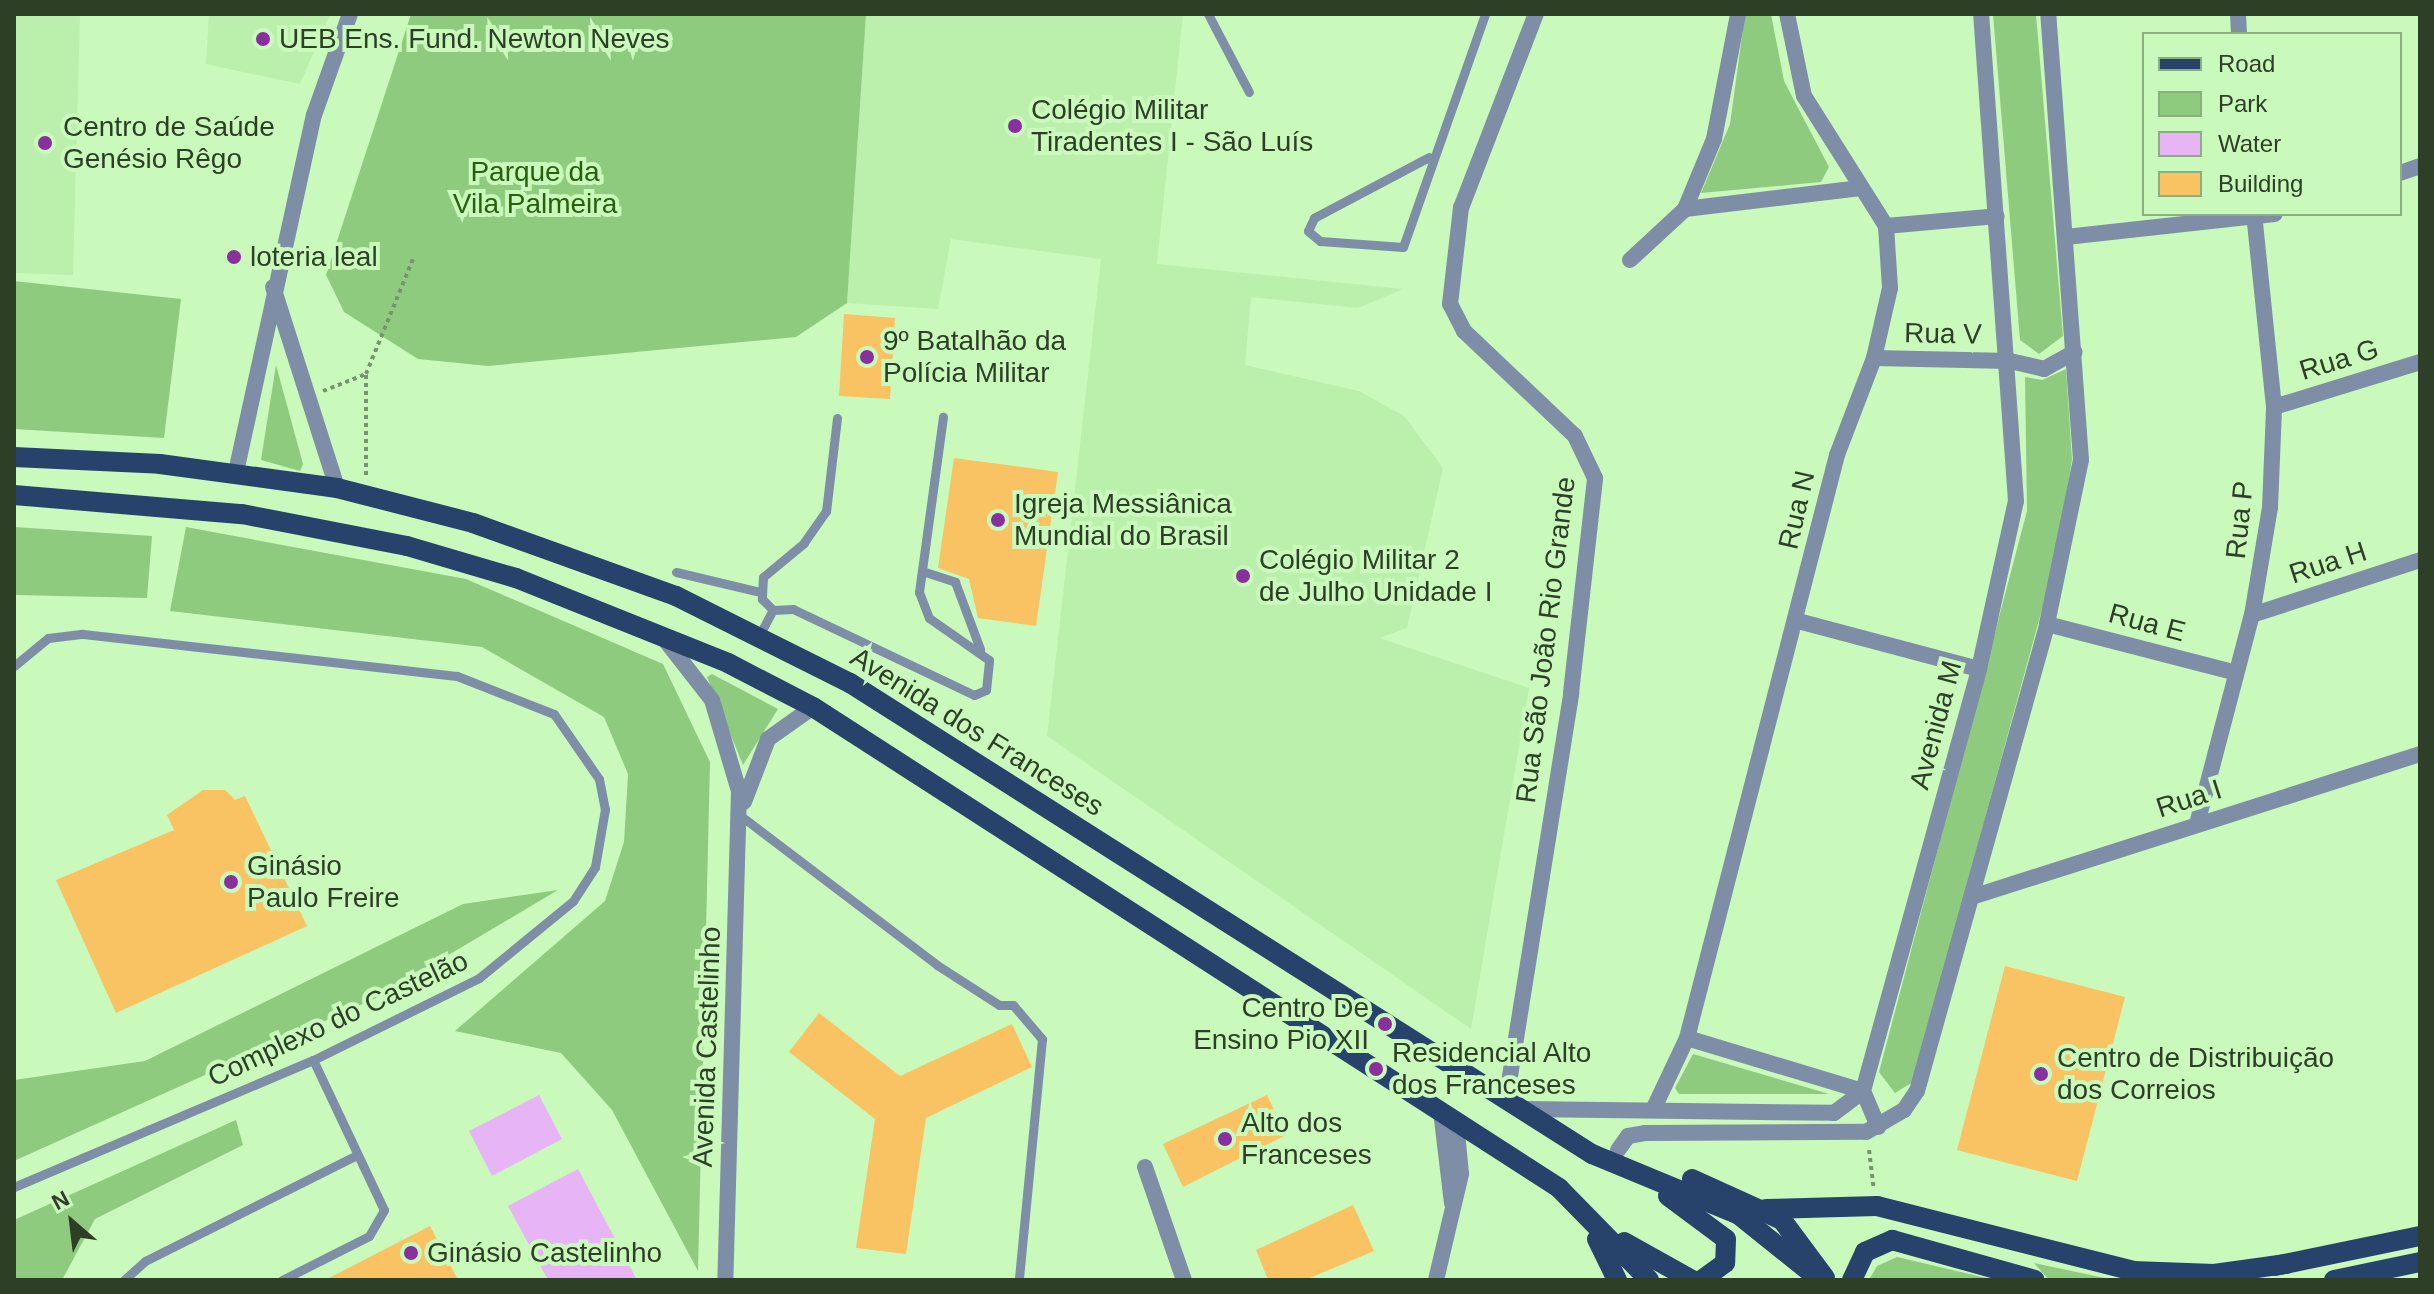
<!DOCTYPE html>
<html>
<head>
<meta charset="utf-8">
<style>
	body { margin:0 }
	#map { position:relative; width:2434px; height:1294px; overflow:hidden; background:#caf9bc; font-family:Arial,sans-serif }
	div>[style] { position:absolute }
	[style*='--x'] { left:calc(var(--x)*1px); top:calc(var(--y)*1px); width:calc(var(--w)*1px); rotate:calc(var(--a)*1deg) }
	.built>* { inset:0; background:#bbefac }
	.green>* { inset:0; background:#8fcb7e }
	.water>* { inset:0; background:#e7b5f6 }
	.building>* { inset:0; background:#f9c263 }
	.path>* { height:4px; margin-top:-2px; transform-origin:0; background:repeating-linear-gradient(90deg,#76956c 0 4px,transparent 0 8px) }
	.service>* { height:9px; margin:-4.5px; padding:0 4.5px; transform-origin:4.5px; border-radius:4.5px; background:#7d8ea6 }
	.minor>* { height:16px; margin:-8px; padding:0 8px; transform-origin:8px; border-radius:8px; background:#7d8ea6 }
	.tertiary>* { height:16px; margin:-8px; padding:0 8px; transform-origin:8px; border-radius:8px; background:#7d8ea6 }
	.primary>* { height:20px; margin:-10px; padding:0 10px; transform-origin:10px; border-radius:10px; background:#27436c }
	.dots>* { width:22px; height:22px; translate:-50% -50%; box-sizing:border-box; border:4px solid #caf9bc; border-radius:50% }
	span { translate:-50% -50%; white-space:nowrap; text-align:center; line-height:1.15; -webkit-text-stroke:8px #caf9bc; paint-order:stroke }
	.poi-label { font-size:28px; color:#2d3f27 }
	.left { translate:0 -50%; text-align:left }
	.right { translate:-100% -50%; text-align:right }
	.park-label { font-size:28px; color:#27610f }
	.street-label { font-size:28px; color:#2d3f27 }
	.frame { position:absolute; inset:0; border:16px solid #2d3f27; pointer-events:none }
	.legend { position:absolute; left:2142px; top:32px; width:260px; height:184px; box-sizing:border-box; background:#caf9bc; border:2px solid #8baf80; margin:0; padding:10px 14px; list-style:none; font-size:24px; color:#2d3f27 }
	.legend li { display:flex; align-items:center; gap:16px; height:40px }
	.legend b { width:40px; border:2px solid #8baf80 }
	.north { position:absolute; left:32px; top:1182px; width:80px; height:80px; -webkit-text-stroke:6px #caf9bc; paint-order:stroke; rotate:332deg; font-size:22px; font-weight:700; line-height:32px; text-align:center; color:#2d3f27 }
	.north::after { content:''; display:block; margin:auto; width:28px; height:36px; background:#2d3f27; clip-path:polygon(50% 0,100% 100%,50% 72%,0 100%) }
</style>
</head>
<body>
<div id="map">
	<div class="built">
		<i style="clip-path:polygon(14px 14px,80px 14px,73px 275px,14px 273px)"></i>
		<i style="clip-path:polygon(209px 14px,330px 14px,300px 84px,206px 64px)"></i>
		<i style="clip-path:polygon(866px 14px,1183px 14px,1157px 264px,1403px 289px,1358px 308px,1251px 297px,1245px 365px,1359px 391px,1404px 416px,1443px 468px,1407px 628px,1379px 638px,1529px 688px,1471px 1029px,1047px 736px,1101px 259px,951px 239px,938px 309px,847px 303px)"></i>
	</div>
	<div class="green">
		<i style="clip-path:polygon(411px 14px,866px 14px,847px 303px,796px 337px,488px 366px,418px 359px,344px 312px,326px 275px)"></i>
		<i style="clip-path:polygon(1745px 14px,1771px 14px,1784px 81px,1829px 167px,1821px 182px,1701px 193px,1730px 124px)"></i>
		<i style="clip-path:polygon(1993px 14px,2036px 14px,2063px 336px,2039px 354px,2020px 340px)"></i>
		<i style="clip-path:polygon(14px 281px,181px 299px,164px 438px,14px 429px)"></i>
		<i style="clip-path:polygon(276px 365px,303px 464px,300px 471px,261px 460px)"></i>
		<i style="clip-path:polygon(2066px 369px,2072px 459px,2059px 547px,1913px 1082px,1895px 1093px,1879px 1072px,2027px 511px,2025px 377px,2042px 380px)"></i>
		<i style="clip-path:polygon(14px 527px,152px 536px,147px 598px,14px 595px)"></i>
		<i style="clip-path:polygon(186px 527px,466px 579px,663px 664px,710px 762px,698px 1271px,612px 1110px,561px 1053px,455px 1031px,605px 901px,624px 842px,628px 774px,604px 717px,482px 647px,170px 611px)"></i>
		<i style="clip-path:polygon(712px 674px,778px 709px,743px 765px,707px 677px)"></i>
		<i style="clip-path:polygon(558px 890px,376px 998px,14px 1161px,14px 1080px,145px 1061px,463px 904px)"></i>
		<i style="clip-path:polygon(1693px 1054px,1829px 1094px,1679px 1094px,1675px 1088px)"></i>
		<i style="clip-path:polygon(236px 1120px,243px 1145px,95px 1219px,62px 1280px,14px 1280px,14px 1220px)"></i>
		<i style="clip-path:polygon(1897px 1257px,1995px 1280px,1869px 1280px,1877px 1266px)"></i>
		<i style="clip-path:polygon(2034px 1263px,2114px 1280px,2049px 1280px)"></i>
	</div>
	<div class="water">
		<i style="clip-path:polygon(539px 1095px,562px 1139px,492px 1176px,469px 1131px)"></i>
		<i style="clip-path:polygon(578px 1169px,637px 1280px,548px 1280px,508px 1206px)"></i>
	</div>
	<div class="building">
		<i style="clip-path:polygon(844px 314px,895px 318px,890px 399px,839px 396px)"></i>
		<i style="clip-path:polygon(954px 458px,1058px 472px,1036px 626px,978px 618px,969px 579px,938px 568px)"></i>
		<i style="clip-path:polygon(203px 790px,225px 790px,235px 800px,245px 796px,307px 926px,116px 1013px,56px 880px,174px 830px,167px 815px)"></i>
		<i style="clip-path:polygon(2005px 966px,2125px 997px,2077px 1181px,1957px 1150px)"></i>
		<i style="clip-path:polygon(819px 1013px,900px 1076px,1012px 1024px,1032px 1067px,926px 1118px,906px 1254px,856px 1248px,875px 1119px,789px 1052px)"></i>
		<i style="clip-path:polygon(1267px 1095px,1286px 1135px,1183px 1187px,1163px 1144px)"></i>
		<i style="clip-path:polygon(1353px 1205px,1374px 1251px,1305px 1280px,1268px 1280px,1256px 1250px)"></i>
		<i style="clip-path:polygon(430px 1226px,458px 1280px,325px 1280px)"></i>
	</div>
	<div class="path">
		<i style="--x:323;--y:391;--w:46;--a:-21.6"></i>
		<i style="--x:366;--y:374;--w:124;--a:-67.8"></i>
		<i style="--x:366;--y:475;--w:101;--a:-90"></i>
		<i style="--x:1869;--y:1150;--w:39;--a:83"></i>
	</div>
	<div class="service">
		<i style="--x:1208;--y:14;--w:88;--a:62.3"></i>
		<i style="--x:1429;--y:157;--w:130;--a:152.1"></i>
		<i style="--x:1314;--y:218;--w:14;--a:115"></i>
		<i style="--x:1308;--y:231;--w:16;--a:40"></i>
		<i style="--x:1320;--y:241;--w:83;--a:4.1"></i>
		<i style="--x:1403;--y:247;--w:247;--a:-70.6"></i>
		<i style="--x:837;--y:418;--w:94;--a:96.7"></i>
		<i style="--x:826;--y:511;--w:39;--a:125"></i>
		<i style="--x:804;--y:543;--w:53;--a:140.3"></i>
		<i style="--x:763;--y:577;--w:22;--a:93"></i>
		<i style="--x:762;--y:599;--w:16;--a:45"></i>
		<i style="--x:773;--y:610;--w:20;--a:-3"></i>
		<i style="--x:793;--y:609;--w:200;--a:25.4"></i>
		<i style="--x:974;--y:695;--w:13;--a:-23"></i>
		<i style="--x:986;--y:690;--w:30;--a:-84"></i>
		<i style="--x:989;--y:660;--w:73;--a:-145"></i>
		<i style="--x:929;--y:618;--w:28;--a:-111"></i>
		<i style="--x:919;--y:592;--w:177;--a:-82.2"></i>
		<i style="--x:922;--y:571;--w:35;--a:18"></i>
		<i style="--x:955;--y:582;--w:72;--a:69.5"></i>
		<i style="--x:676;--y:572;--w:86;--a:13.4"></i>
		<i style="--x:760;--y:634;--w:27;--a:-62"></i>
		<i style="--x:14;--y:666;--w:44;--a:-39.5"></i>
		<i style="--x:48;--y:638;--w:35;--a:-7"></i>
		<i style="--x:83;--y:634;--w:376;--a:6.4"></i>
		<i style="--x:457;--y:676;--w:104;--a:21.4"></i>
		<i style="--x:554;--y:714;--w:79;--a:55.3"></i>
		<i style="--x:599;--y:779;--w:31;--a:79"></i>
		<i style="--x:605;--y:809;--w:59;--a:99.8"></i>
		<i style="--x:595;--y:867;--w:40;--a:122.9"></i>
		<i style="--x:573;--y:901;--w:122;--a:140.7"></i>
		<i style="--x:479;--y:978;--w:185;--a:153.7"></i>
		<i style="--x:313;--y:1060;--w:325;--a:157"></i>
		<i style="--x:741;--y:816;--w:246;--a:37.2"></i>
		<i style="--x:937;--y:965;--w:74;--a:32.8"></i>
		<i style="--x:999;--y:1005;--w:14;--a:0"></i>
		<i style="--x:1013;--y:1005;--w:45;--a:49.5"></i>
		<i style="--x:1042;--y:1039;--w:242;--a:95.5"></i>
		<i style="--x:124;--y:1280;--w:28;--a:-42"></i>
		<i style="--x:145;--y:1261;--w:233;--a:-26.6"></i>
		<i style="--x:282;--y:1280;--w:97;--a:-26.8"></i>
		<i style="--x:369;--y:1236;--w:30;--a:-60"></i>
		<i style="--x:384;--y:1210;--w:166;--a:-115.3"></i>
	</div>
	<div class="minor">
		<i style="--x:2238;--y:14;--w:20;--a:87"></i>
		<i style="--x:2400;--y:173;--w:21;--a:-19"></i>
		<i style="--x:1685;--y:209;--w:177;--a:-6.8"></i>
		<i style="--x:1886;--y:226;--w:111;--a:-5.1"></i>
		<i style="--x:2066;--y:237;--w:210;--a:-6.3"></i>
		<i style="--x:1630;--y:260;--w:75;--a:-42.8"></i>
		<i style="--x:1685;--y:209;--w:76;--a:-67.5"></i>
		<i style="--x:1714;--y:139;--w:127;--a:-79.1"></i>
		<i style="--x:1874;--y:358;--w:136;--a:1.3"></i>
		<i style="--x:2274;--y:407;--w:153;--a:-17.1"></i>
		<i style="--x:2252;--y:615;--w:177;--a:-18.1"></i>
		<i style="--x:1798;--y:621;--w:187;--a:14.9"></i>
		<i style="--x:2047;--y:624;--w:192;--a:14.5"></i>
		<i style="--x:2197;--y:824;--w:216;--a:-75.3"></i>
		<i style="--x:2252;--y:615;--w:109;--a:-80.5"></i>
		<i style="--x:2270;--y:508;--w:101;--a:-87.7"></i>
		<i style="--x:2274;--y:407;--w:194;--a:-95.9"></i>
		<i style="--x:1975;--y:896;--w:467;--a:-17.7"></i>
		<i style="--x:1687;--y:1038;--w:184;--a:16.8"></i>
		<i style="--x:1506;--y:1101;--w:413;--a:-80.9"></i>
		<i style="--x:1571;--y:693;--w:216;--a:-83.6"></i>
		<i style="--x:1595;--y:478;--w:47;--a:-115.5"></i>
		<i style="--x:1575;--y:436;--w:153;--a:-136.6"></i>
		<i style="--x:1464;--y:331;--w:30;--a:-117"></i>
		<i style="--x:1450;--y:304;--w:97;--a:-83.5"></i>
		<i style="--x:1461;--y:208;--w:208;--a:-68.9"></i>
		<i style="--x:1653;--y:1110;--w:80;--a:-64.7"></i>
		<i style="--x:1687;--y:1038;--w:602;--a:-75.57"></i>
		<i style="--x:1837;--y:455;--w:104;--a:-69.1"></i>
		<i style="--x:1874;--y:358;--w:72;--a:-77.1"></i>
		<i style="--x:1890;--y:288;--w:62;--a:-93.7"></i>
		<i style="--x:1886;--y:226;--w:154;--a:-122.2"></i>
		<i style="--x:1804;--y:96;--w:84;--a:-101.7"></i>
		<i style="--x:1441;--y:1111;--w:93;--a:83.2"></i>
		<i style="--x:1145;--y:1167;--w:120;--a:71"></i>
		<i style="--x:1436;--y:1280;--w:109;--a:-76.7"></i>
		<i style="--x:1461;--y:1174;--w:53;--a:-95.4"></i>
	</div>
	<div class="tertiary">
		<i style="--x:273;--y:287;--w:211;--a:72.3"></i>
		<i style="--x:2010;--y:361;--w:35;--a:13"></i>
		<i style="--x:2044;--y:369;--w:35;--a:-29"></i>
		<i style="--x:236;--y:472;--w:365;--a:-77.7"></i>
		<i style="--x:314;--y:115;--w:107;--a:-70.4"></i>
		<i style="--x:666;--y:641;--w:75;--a:52.1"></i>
		<i style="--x:712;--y:700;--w:95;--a:73.5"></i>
		<i style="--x:739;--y:791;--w:489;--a:91.6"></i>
		<i style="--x:744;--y:802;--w:67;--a:-69.1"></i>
		<i style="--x:768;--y:739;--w:55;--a:-35.4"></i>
		<i style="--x:1863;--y:1091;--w:39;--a:67"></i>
		<i style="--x:1519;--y:1109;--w:315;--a:0.7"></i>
		<i style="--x:1834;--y:1113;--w:36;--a:-37"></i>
		<i style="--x:1863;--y:1091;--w:438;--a:-74.6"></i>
		<i style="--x:1979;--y:669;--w:172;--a:-77.6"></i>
		<i style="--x:2016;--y:501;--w:488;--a:-94.1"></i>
		<i style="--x:1618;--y:1150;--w:17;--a:-54"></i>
		<i style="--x:1628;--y:1136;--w:17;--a:-10"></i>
		<i style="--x:1645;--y:1133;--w:221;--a:-0.3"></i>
		<i style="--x:1866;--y:1132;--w:44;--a:-30.1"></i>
		<i style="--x:1904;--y:1110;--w:23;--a:-56"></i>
		<i style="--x:1917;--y:1091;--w:485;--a:-74.4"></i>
		<i style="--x:2047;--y:624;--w:167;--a:-78.3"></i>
		<i style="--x:2081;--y:460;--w:447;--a:-94.2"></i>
	</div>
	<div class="primary">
		<i style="--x:14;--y:457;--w:146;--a:2.7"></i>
		<i style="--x:160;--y:464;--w:179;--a:7.7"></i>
		<i style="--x:337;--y:488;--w:140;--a:14.4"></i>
		<i style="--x:473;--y:523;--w:216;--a:19.8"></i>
		<i style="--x:676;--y:596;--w:195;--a:26.6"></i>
		<i style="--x:850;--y:683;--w:879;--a:32.41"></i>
		<i style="--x:1592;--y:1154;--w:159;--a:22.5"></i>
		<i style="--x:1739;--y:1215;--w:104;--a:38.7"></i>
		<i style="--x:14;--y:495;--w:229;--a:4.8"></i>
		<i style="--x:242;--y:514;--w:168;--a:11"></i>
		<i style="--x:407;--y:546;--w:114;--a:16.4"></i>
		<i style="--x:516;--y:578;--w:228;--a:21.8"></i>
		<i style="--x:728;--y:663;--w:96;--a:27.4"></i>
		<i style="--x:813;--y:707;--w:888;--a:32.81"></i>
		<i style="--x:1559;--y:1188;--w:129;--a:45.6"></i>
		<i style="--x:1692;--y:1179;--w:99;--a:24.5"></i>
		<i style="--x:1782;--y:1220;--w:72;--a:53.4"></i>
		<i style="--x:1668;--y:1196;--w:72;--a:36.6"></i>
		<i style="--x:1726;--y:1239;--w:24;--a:92"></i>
		<i style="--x:1725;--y:1263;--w:29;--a:144"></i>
		<i style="--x:1766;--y:1209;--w:111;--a:-1.5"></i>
		<i style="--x:1877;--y:1206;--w:264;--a:14.2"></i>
		<i style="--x:2133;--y:1271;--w:81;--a:2.1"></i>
		<i style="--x:2214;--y:1274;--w:73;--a:-7.9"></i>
		<i style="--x:1597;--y:1239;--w:46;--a:64"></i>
		<i style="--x:1624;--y:1242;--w:78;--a:29.2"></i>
		<i style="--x:2275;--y:1266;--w:148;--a:-11.7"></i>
		<i style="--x:1852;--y:1280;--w:31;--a:-65"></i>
		<i style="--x:1865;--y:1252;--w:30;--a:-24"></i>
		<i style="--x:1892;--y:1240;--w:148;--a:15.6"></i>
		<i style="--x:2334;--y:1280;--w:88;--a:-11.8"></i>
	</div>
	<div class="dots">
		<i style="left:263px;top:39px;background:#87309e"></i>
		<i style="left:1015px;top:126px;background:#87309e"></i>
		<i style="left:45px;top:143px;background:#87309e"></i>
		<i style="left:234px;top:257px;background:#87309e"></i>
		<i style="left:867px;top:357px;background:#87309e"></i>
		<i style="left:998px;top:520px;background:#87309e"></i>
		<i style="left:1243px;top:576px;background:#87309e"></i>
		<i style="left:231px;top:882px;background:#87309e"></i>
		<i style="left:1385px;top:1024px;background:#87309e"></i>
		<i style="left:1376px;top:1069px;background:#87309e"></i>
		<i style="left:2041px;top:1074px;background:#87309e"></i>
		<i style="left:1225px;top:1139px;background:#87309e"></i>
		<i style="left:411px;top:1253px;background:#87309e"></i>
	</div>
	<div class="poi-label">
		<span class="left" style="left:279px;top:39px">UEB Ens. Fund. Newton Neves</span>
		<span class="left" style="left:1031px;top:126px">Colégio Militar<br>Tiradentes I - São Luís</span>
		<span class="left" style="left:63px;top:143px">Centro de Saúde<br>Genésio Rêgo</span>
		<span class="left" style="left:250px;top:257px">loteria leal</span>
		<span class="left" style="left:883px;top:357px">9º Batalhão da<br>Polícia Militar</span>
		<span class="left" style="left:1014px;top:520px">Igreja Messiânica<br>Mundial do Brasil</span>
		<span class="left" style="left:1259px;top:576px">Colégio Militar 2<br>de Julho Unidade I</span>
		<span class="left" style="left:247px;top:882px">Ginásio<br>Paulo Freire</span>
		<span class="right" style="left:1369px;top:1024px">Centro De<br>Ensino Pio XII</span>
		<span class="left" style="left:1392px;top:1069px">Residencial Alto<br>dos Franceses</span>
		<span class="left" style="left:2057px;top:1074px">Centro de Distribuição<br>dos Correios</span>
		<span class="left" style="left:1241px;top:1139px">Alto dos<br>Franceses</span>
		<span class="left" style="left:427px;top:1253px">Ginásio Castelinho</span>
	</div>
	<div class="park-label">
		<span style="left:535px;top:188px">Parque da<br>Vila Palmeira</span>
	</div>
	<div class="street-label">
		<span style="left:1943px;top:334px;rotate:1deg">Rua V</span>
		<span style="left:2339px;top:360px;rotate:-17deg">Rua G</span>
		<span style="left:1797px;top:510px;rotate:-77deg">Rua N</span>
		<span style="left:2240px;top:520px;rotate:-84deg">Rua P</span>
		<span style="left:2328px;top:563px;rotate:-18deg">Rua H</span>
		<span style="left:2147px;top:623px;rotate:15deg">Rua E</span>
		<span style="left:1546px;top:640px;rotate:-83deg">Rua São João Rio Grande</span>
		<span style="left:1936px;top:725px;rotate:-75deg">Avenida M</span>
		<span style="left:977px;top:732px;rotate:32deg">Avenida dos Franceses</span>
		<span style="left:2189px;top:799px;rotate:-18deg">Rua I</span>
		<span style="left:338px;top:1019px;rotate:-25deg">Complexo do Castelão</span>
		<span style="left:707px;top:1047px;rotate:-88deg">Avenida Castelinho</span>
	</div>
	<div class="frame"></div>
	<ul class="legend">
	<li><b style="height:10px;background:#27436c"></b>Road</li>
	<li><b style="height:22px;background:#8fcb7e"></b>Park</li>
	<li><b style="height:22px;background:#e7b5f6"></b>Water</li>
	<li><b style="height:22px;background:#f9c263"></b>Building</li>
	</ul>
	<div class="north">N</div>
</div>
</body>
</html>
